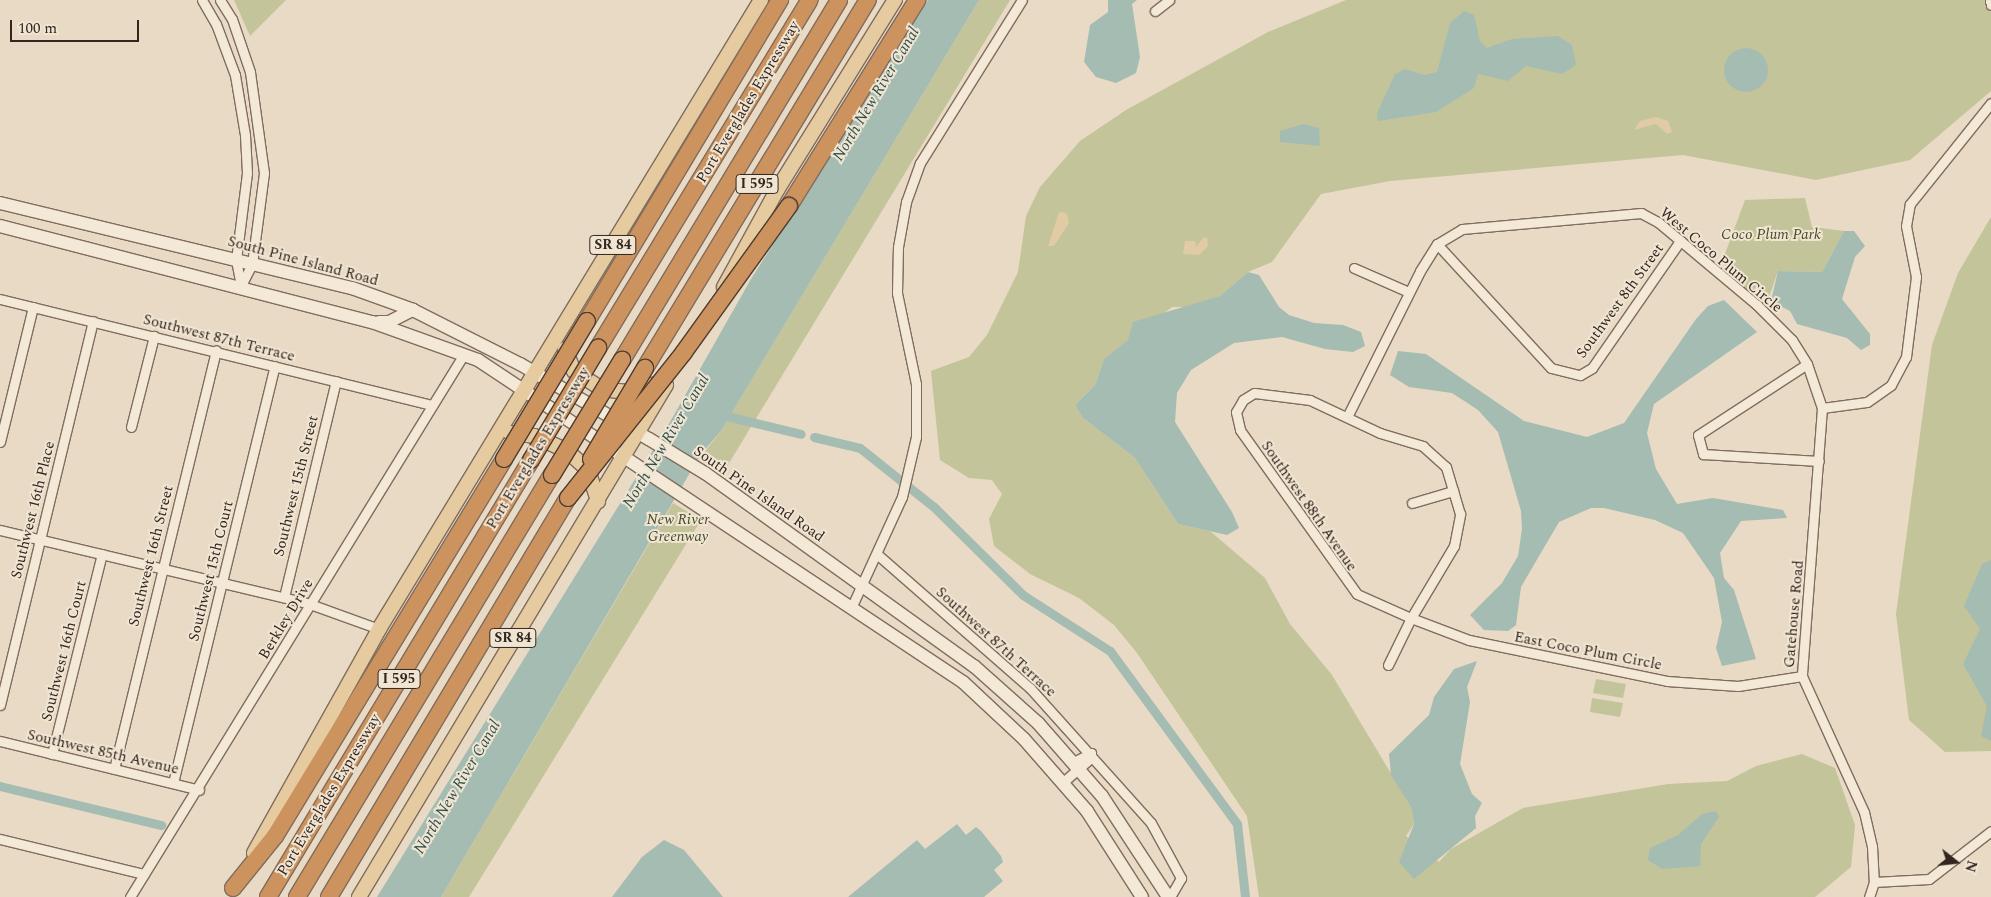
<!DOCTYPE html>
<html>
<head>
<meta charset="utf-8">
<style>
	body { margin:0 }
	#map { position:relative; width:1991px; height:897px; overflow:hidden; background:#e8dac4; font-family:Spectral,serif }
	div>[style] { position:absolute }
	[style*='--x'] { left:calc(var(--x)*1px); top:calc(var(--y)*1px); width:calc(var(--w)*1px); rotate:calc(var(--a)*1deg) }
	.green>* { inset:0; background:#c3c499 }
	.sand>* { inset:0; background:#e0cba4 }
	.water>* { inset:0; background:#a5bcb3 }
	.round { border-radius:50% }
	.canal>* { height:9px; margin:-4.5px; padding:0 4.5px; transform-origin:4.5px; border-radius:4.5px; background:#a5bcb3 }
	.roads { filter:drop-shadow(1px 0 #806d5d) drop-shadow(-1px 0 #806d5d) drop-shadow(0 1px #806d5d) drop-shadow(0 -1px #806d5d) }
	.street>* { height:9px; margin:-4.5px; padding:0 4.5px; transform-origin:4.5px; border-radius:4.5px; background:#f4e8d6 }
	.secondary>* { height:12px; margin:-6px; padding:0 6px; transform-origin:6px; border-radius:6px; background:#f4e8d6 }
	.primary>* { height:14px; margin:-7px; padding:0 7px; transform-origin:7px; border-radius:7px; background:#e7cba0 }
	.highway>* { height:16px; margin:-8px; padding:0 8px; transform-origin:8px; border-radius:8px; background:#cd935f }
	.bridges { filter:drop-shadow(1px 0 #4e3c30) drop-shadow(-1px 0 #4e3c30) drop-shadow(0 1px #4e3c30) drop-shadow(0 -1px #4e3c30) }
	.highway-bridge>* { height:16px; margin:-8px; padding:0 8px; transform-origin:8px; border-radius:8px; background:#cd935f }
	span { translate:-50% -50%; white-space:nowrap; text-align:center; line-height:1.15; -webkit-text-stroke:4px #f0e5d2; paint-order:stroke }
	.shield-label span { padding:1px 4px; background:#f0e5d2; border:1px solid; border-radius:4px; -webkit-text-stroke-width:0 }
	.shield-label { font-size:14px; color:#32261f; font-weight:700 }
	.street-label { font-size:15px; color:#32261f }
	.park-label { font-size:15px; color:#464c28; font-style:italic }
	.water-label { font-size:16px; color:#30504b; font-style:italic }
	.north { position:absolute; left:1931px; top:837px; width:50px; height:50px; -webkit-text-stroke:4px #f0e5d2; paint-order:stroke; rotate:106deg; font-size:14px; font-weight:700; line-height:20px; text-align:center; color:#32261f }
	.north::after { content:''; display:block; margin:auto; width:18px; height:22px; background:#32261f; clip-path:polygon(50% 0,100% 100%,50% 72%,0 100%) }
	.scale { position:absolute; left:10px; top:20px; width:129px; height:22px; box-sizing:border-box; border:2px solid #32261f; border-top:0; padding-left:6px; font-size:15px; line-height:18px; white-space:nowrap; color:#32261f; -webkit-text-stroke:4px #f0e5d2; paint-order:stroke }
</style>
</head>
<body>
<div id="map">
	<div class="green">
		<i style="clip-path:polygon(234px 0,286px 0,250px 36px)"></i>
		<i style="clip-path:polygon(979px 0,1010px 0,723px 473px,699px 459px,721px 431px)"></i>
		<i style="clip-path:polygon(1346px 0,1991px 0,1991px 91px,1910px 160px,1816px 180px,1683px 155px,1390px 181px,1321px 194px,1272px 262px,1248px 272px,1220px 296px,1191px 307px,1172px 307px,1104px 359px,1095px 385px,1075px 405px,1083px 418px,1135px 458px,1178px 524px,1210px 531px,1265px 578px,1290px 624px,1332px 675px,1411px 807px,1414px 824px,1406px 836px,1439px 862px,1451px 849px,1523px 808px,1668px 784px,1727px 781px,1756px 766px,1802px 754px,1835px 768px,1855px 825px,1851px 867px,1815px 897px,1259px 897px,1247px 816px,1137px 653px,1114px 625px,1079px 598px,1030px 574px,994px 546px,989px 519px,1002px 494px,992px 480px,969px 478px,940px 460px,931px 371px,969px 357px,987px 335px,1018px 272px,1026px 216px,1040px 187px,1080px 141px,1126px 110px,1268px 32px)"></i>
		<i style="clip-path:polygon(1805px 198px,1812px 227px,1844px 231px,1822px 272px,1778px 271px,1765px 309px,1730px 278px,1732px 272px,1722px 262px,1745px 200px)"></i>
		<i style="clip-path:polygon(1991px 217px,1991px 751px,1945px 752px,1909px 720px,1896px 614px,1932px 345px,1958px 273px)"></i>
		<i style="clip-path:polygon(673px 503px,701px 520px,469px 897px,441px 897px)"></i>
		<i style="clip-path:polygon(1596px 679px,1626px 684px,1623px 698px,1593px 693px)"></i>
		<i style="clip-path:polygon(1592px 698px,1623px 703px,1620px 717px,1590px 712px)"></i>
	</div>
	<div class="sand">
		<i style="clip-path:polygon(1656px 117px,1668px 121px,1672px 132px,1667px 134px,1656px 124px,1634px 130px,1640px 121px)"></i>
		<i style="clip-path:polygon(1059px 212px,1067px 213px,1069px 223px,1054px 246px,1048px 246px)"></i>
		<i style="clip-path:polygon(1203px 238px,1207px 237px,1208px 246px,1199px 255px,1183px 254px,1185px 241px,1195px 241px,1196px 247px)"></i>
	</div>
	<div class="water">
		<i style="clip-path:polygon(928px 0,979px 0,721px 431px,701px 454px,441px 897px,377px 897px,666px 429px,751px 279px)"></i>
		<i style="clip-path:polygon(1108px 0,1137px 0,1132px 4px,1140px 57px,1136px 73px,1116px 83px,1096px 77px,1084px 62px,1090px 25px,1108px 12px)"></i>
		<i style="clip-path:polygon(1464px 11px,1474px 15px,1480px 41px,1487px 48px,1512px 39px,1558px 36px,1572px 45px,1576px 65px,1562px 74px,1526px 66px,1508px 81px,1478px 74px,1474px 88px,1436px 112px,1378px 121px,1377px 113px,1395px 74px,1405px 69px,1424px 75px,1437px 72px,1450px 23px)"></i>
		<i class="round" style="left:1724px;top:48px;width:44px;height:44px"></i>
		<i style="clip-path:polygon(1303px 124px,1319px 128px,1320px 146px,1280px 142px,1280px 131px)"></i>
		<i style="clip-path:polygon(1844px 231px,1854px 231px,1865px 246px,1855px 257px,1842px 299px,1870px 334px,1870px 345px,1861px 350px,1847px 338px,1797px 324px,1790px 311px,1771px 301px,1778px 271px,1822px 272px)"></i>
		<i style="clip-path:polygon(1248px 272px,1259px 275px,1279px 307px,1289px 315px,1314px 323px,1343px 325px,1361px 332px,1365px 346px,1353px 352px,1325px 349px,1282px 337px,1234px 343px,1191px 370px,1177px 393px,1175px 422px,1232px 512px,1239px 528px,1227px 535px,1178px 524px,1135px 458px,1083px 418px,1075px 405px,1095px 385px,1104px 359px,1128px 340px,1133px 322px,1220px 296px)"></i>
		<i style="clip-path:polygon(1724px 300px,1757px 332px,1654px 404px,1647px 433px,1656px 469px,1677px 504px,1713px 498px,1783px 510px,1787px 518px,1741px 521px,1720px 553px,1724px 578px,1734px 590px,1756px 659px,1722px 666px,1716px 648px,1722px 622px,1714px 578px,1683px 533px,1655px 520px,1604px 508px,1591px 508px,1559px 522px,1521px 587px,1516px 625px,1508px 631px,1484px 630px,1470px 615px,1502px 583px,1518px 556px,1522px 529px,1521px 511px,1498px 432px,1478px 410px,1452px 393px,1409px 387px,1390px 375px,1398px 351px,1426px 354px,1524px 421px,1587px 437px,1624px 423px,1696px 319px,1708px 306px)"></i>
		<i style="clip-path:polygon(1991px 560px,1991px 741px,1981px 736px,1987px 706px,1963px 664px,1980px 629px,1964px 606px,1982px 564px)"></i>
		<i style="clip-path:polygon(1477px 661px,1467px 687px,1470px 702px,1460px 764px,1472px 794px,1482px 803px,1475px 816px,1476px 828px,1414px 879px,1399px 862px,1414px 824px,1411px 807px,1391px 775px,1389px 754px,1429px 715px,1434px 697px,1454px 669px)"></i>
		<i style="clip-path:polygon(1716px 811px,1719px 817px,1701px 844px,1700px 866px,1662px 869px,1648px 860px,1650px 848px,1678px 835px,1702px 814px)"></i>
		<i style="clip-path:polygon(957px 824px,966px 835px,976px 827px,981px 831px,1001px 856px,1003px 862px,994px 870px,1003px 881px,984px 897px,848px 897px,917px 840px,925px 849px)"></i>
		<i style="clip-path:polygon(664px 840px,684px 850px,723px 897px,612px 897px,642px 857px)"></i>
	</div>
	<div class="canal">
		<i style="--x:718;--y:414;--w:85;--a:13.5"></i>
		<i style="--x:814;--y:437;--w:47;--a:13.4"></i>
		<i style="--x:860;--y:448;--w:95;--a:38.6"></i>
		<i style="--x:934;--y:507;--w:125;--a:44.7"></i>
		<i style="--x:1023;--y:595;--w:103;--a:32.8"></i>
		<i style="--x:1110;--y:651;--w:215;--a:53.7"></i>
		<i style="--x:1237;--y:824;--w:73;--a:83.7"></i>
		<i style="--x:0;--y:786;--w:166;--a:13.6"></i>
	</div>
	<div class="roads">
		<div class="street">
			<i style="--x:202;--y:0;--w:28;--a:60"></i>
			<i style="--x:216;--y:24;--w:54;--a:69.6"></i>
			<i style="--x:235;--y:75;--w:61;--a:80.5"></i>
			<i style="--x:245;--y:135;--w:38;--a:87"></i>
			<i style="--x:247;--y:173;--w:88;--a:97.2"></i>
			<i style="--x:236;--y:260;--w:26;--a:79"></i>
			<i style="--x:220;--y:0;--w:22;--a:58"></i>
			<i style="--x:232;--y:19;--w:56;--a:71.2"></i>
			<i style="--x:250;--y:72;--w:102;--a:82.1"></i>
			<i style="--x:264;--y:173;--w:92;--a:97.5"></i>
			<i style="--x:252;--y:264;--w:25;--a:117"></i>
			<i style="--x:1990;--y:0;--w:5;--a:79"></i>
			<i style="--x:1155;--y:11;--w:18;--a:-38"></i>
			<i style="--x:1437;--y:244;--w:168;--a:47.4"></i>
			<i style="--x:1551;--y:368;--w:30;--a:14"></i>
			<i style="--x:1580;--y:375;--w:14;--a:-30"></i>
			<i style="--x:1592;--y:368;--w:155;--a:-55.3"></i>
			<i style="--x:1354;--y:268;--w:60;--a:23.6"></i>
			<i style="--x:0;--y:299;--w:445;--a:13.8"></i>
			<i style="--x:1807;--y:364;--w:130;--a:146.9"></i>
			<i style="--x:1698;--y:435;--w:20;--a:75"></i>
			<i style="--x:1703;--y:454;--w:116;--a:3.5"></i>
			<i style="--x:1822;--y:408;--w:45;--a:-7.6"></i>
			<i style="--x:1867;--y:402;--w:29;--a:-35"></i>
			<i style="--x:1891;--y:385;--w:32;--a:-62"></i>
			<i style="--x:1906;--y:357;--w:81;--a:-82.9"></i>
			<i style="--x:1916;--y:277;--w:52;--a:-101.1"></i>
			<i style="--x:1906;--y:226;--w:22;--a:-80"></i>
			<i style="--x:1910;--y:204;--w:129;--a:-51.3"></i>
			<i style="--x:1347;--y:417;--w:163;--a:-63.4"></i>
			<i style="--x:1420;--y:271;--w:32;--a:-58"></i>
			<i style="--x:1437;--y:244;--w:29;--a:-31"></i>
			<i style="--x:1462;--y:229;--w:180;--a:-5.1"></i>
			<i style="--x:1641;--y:213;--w:19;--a:28"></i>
			<i style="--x:1658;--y:222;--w:129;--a:40"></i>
			<i style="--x:1757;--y:305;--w:49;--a:45"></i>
			<i style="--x:1792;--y:340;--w:28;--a:58"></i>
			<i style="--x:1807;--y:364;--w:46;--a:71.2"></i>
			<i style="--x:1822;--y:408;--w:269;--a:94.3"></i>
			<i style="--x:1802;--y:676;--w:149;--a:65.5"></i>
			<i style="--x:1864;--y:812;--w:35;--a:77"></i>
			<i style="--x:1872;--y:846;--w:36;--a:87"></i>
			<i style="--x:1874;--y:882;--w:16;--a:108"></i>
			<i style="--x:131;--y:427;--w:94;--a:-75.8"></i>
			<i style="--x:0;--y:442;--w:139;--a:-76.3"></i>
			<i style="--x:1412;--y:503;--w:43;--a:-16.3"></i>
			<i style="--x:0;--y:530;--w:319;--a:13.4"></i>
			<i style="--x:310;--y:604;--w:73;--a:19.9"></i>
			<i style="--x:878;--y:555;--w:202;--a:41.2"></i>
			<i style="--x:1030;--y:688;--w:181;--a:48.1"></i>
			<i style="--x:1151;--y:823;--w:63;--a:61.4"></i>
			<i style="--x:1181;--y:878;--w:22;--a:120"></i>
			<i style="--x:284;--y:597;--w:222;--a:-76.5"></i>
			<i style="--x:852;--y:606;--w:120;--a:-65.4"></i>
			<i style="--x:902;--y:497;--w:62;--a:-76.9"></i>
			<i style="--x:916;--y:437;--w:53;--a:-90"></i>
			<i style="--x:916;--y:384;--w:93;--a:-101.8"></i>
			<i style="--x:897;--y:293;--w:46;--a:-88.8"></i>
			<i style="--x:898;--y:247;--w:46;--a:-79.9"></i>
			<i style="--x:906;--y:202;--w:41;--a:-70.3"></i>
			<i style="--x:920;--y:163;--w:192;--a:-58"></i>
			<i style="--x:1388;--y:665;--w:52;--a:-63.9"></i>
			<i style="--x:1411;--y:618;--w:84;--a:-59.2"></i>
			<i style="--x:1454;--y:546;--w:33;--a:-79"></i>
			<i style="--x:1460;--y:514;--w:49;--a:-106.6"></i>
			<i style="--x:1446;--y:467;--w:31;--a:-138"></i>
			<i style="--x:1423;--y:446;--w:45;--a:-163.2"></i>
			<i style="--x:1380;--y:433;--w:77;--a:-154.8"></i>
			<i style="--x:1310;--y:400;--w:56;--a:-172.9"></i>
			<i style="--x:1254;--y:393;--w:13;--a:148"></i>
			<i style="--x:1243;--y:400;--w:14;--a:120"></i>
			<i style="--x:1236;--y:412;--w:18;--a:77"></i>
			<i style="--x:1240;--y:430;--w:201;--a:54.5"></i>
			<i style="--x:1357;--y:594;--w:59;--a:24"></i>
			<i style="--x:1411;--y:618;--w:62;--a:20.8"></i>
			<i style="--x:1469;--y:640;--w:202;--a:11.7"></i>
			<i style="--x:1667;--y:681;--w:71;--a:4"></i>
			<i style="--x:1738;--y:686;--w:65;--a:-8.9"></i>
			<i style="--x:0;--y:705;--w:395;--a:-76.4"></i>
			<i style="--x:0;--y:741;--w:205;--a:13.8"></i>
			<i style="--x:52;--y:754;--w:206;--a:-76"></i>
			<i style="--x:114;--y:769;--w:431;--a:-76.3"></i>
			<i style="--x:173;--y:783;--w:429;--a:-76.3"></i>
			<i style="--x:1062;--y:783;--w:38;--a:-41"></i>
			<i style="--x:1091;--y:758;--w:5;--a:-90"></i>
			<i style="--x:1091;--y:753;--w:18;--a:153"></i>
			<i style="--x:1075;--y:761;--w:6;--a:81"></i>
			<i style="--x:0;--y:839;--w:148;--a:13.7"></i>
			<i style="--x:1874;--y:882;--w:55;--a:-3.1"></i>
			<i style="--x:1929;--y:879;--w:78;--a:-37.7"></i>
			<i style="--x:130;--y:897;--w:637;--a:-58.4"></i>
		</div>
		<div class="secondary">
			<i style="--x:0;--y:203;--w:362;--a:13.6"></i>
			<i style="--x:352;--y:288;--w:65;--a:19.8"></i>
			<i style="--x:413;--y:310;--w:120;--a:26.8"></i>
			<i style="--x:520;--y:364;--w:149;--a:30.2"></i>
			<i style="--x:649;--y:439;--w:66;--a:31.3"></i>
			<i style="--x:705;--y:473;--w:331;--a:35.7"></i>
			<i style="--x:974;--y:666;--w:86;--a:41.7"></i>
			<i style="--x:1038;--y:723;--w:97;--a:48.8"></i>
			<i style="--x:1102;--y:796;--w:121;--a:56.8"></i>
			<i style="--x:0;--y:226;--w:384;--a:14.5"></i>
			<i style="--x:372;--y:322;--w:113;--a:19.7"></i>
			<i style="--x:478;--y:360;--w:582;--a:33.58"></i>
			<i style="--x:963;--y:682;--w:83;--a:43.1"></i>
			<i style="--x:1024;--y:739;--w:96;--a:48.8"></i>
			<i style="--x:1087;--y:811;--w:102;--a:57.4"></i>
			<i style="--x:379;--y:322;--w:10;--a:0"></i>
			<i style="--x:389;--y:322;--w:27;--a:-27"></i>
		</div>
		<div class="primary">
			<i style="--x:724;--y:287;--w:111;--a:-61.3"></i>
			<i style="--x:777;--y:190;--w:224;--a:-58.2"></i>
			<i style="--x:565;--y:349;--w:24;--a:68"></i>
			<i style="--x:574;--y:371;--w:33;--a:33"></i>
			<i style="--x:602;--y:389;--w:23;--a:7"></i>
			<i style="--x:625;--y:392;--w:40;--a:-14.4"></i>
			<i style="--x:510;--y:433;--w:24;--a:7"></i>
			<i style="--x:534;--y:436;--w:35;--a:24"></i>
			<i style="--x:566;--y:450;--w:30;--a:42"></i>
			<i style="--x:588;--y:470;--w:33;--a:72"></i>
			<i style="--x:254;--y:853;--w:257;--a:-60.8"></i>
			<i style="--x:379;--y:629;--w:736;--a:-58.73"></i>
			<i style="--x:359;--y:897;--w:597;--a:-59.05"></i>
		</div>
		<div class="highway">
			<i style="--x:789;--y:206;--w:243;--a:-58.1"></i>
			<i style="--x:587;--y:321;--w:375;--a:-59"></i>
			<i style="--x:598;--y:348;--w:407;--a:-58.7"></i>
			<i style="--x:622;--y:360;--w:420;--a:-58.9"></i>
			<i style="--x:645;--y:368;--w:430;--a:-58.8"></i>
			<i style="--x:233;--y:888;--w:67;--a:-51.1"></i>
			<i style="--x:275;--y:836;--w:441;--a:-58.7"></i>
			<i style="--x:268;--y:897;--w:510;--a:-58.96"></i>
			<i style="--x:297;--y:897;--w:493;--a:-58.9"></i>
			<i style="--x:329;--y:897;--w:465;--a:-59.1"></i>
		</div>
	</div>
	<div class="bridges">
		<div class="highway-bridge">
			<i style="--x:504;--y:459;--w:161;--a:-59"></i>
			<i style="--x:591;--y:459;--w:106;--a:-59.3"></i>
			<i style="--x:531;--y:460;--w:131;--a:-59.1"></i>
			<i style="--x:552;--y:475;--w:135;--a:-58.7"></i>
			<i style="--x:568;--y:498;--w:186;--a:-51.5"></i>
			<i style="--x:684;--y:352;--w:180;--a:-54.3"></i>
		</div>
	</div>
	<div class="shield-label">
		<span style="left:757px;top:184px">I 595</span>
		<span style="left:613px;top:245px">SR 84</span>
		<span style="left:513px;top:638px">SR 84</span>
		<span style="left:399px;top:679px">I 595</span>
	</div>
	<div class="street-label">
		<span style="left:748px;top:102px;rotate:-59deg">Port Everglades Expressway</span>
		<span style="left:1721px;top:260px;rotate:40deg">West Coco Plum Circle</span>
		<span style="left:303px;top:261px;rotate:15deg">South Pine Island Road</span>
		<span style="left:1620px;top:301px;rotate:-54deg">Southwest 8th Street</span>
		<span style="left:219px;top:338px;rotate:14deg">Southwest 87th Terrace</span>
		<span style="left:538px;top:448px;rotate:-59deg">Port Everglades Expressway</span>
		<span style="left:296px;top:486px;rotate:-76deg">Southwest 15th Street</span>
		<span style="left:759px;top:494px;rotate:35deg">South Pine Island Road</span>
		<span style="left:1309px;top:506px;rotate:55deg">Southwest 88th Avenue</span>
		<span style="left:33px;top:510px;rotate:-76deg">Southwest 16th Place</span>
		<span style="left:151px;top:556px;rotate:-76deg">Southwest 16th Street</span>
		<span style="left:211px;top:571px;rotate:-76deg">Southwest 15th Court</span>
		<span style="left:1794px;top:614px;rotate:-85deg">Gatehouse Road</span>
		<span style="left:286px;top:619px;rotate:-59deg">Berkley Drive</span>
		<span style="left:996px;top:642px;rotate:42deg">Southwest 87th Terrace</span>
		<span style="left:64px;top:651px;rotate:-76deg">Southwest 16th Court</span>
		<span style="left:1588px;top:651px;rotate:11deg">East Coco Plum Circle</span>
		<span style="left:103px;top:752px;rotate:13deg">Southwest 85th Avenue</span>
		<span style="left:329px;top:795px;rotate:-59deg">Port Everglades Expressway</span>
	</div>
	<div class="park-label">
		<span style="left:1771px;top:235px">Coco Plum Park</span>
		<span style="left:678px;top:528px">New River<br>Greenway</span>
	</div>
	<div class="water-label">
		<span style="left:876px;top:94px;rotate:-59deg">North New River Canal</span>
		<span style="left:666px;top:441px;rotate:-59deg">North New River Canal</span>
		<span style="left:457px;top:787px;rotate:-59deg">North New River Canal</span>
	</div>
	<div class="north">N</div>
	<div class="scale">100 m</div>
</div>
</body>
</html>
